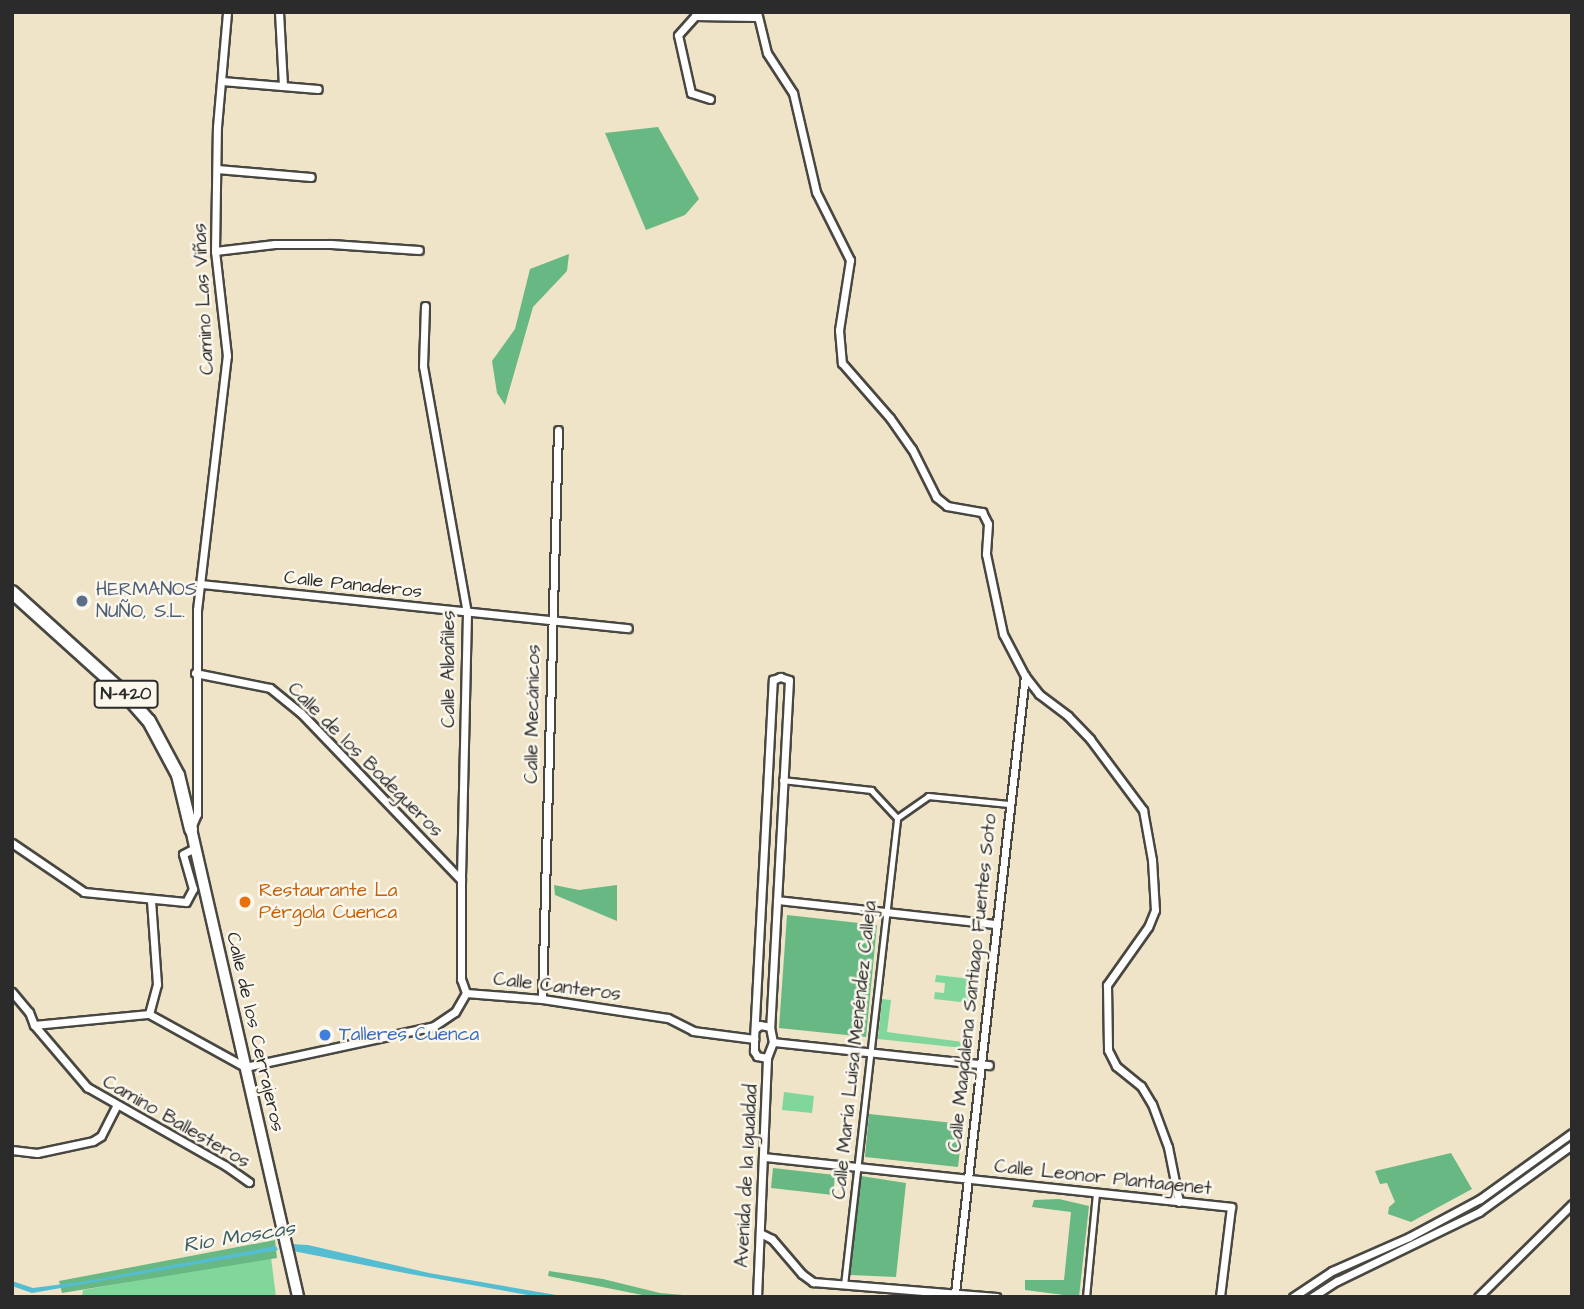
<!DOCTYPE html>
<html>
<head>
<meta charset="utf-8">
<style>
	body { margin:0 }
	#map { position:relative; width:1584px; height:1309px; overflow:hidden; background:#efe4c7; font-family:"Architects Daughter",sans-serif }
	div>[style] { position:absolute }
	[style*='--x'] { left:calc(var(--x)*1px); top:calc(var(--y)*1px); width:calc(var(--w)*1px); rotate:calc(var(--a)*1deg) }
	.green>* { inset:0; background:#81d79b }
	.forest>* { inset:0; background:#68b883 }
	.water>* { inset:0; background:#54bdd1 }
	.roads { filter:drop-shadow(2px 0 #484742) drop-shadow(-2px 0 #484742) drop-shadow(0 2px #484742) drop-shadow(0 -2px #484742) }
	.pedestrian>* { height:5px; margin:-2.5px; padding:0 2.5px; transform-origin:2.5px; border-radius:2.5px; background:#fff }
	.minor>* { height:7px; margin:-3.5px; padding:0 3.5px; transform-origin:3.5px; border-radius:3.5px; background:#fff }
	.secondary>* { height:10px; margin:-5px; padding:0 5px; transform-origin:5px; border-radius:5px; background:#fff }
	.trunk>* { height:12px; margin:-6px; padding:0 6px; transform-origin:6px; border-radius:6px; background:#fff }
	.dots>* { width:19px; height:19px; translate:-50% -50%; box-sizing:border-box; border:4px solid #fbf7ec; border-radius:50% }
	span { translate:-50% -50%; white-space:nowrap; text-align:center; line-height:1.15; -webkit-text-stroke:5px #fbf7ec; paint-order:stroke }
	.shield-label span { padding:2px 5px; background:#fbf7ec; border:2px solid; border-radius:5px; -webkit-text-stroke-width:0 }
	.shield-label { font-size:18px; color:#2b2b2b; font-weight:700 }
	.street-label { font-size:19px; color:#2b2b2b }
	.service-label { font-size:19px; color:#4e5e75 }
	.left { translate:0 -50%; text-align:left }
	.food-label { font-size:19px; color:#c56008 }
	.shop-label { font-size:19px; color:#366cbe }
	.water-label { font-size:21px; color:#395e65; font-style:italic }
	.frame { position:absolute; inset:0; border:14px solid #2b2b2b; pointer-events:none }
</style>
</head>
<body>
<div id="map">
	<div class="green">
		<i style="clip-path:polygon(936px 975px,972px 979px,969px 1003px,934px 999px,935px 992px,944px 993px,945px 983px,935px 982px)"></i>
		<i style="clip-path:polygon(882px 999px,891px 1000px,887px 1032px,963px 1042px,963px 1048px,878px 1039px)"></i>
		<i style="clip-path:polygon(784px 1092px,814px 1096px,812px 1113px,782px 1110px)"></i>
		<i style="clip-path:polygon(271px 1257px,276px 1297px,82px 1297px,83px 1290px)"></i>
	</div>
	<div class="forest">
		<i style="clip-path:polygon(658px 127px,699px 199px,685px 215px,646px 230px,605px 133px)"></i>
		<i style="clip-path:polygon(569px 254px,567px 271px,533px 307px,505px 405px,497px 393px,492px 361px,515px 329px,530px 269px)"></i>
		<i style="clip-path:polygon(554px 885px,579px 890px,617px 885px,617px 921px,555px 895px)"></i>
		<i style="clip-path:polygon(787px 915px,877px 925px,866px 1037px,779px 1028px)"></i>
		<i style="clip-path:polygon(869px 1114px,963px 1124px,958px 1167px,865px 1157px)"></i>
		<i style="clip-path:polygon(1451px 1153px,1472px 1189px,1411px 1222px,1388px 1214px,1389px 1207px,1395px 1202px,1387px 1183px,1380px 1184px,1375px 1171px)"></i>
		<i style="clip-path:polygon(773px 1168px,835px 1175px,833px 1195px,771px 1188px)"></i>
		<i style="clip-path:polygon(861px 1176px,906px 1183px,896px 1277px,850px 1275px)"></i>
		<i style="clip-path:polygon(1059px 1199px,1089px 1206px,1079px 1297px,1025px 1290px,1025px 1280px,1064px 1280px,1071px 1212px,1032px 1207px,1034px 1200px)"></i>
		<i style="clip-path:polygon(275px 1240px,277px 1258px,62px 1293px,59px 1281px)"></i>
		<i style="clip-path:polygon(549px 1271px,603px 1279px,660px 1293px,707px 1297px,652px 1297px,548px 1276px)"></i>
	</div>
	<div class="water">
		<i style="clip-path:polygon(291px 1244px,308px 1245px,429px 1273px,568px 1297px,539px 1297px,410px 1274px,293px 1251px)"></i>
		<i style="clip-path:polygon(276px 1246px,278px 1250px,32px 1293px,12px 1286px,12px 1281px,33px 1288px,86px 1281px)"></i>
	</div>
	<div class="roads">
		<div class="pedestrian">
			<i style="--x:782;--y:780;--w:90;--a:6.4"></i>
			<i style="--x:871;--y:790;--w:38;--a:47"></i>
			<i style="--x:897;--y:818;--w:38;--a:-35"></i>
			<i style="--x:928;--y:796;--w:81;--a:5.6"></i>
			<i style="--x:844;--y:1285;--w:470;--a:-83.5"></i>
			<i style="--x:1086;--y:1297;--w:104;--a:-84.5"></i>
		</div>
		<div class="minor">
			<i style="--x:279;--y:12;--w:74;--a:86.9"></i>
			<i style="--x:757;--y:12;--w:42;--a:76.3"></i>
			<i style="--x:767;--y:53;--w:48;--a:57"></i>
			<i style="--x:793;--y:93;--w:102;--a:76.9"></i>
			<i style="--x:816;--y:192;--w:76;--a:63.4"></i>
			<i style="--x:850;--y:260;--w:71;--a:98.9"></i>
			<i style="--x:839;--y:330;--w:33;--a:85"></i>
			<i style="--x:842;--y:363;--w:73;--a:48.9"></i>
			<i style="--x:890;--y:418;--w:38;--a:55"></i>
			<i style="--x:912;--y:449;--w:54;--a:63.4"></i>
			<i style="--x:936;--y:497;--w:14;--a:39"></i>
			<i style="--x:947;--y:506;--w:36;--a:10"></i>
			<i style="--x:982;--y:512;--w:13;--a:63"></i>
			<i style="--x:988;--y:524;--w:30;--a:94"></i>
			<i style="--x:986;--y:554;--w:82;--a:78"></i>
			<i style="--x:1003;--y:634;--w:47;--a:62.4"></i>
			<i style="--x:1025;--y:676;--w:23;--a:52"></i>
			<i style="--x:1039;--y:694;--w:36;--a:37"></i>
			<i style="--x:1068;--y:716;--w:32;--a:46"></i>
			<i style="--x:1090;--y:739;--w:89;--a:53.3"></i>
			<i style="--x:1143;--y:810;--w:51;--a:79.8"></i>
			<i style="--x:1152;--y:860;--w:50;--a:86.6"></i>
			<i style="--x:1155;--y:910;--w:18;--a:112"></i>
			<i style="--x:1148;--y:927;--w:71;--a:125.3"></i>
			<i style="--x:1107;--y:985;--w:65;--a:89.1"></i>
			<i style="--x:1108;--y:1050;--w:18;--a:63"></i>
			<i style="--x:1116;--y:1066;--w:32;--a:39"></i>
			<i style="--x:1141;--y:1086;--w:21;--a:59"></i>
			<i style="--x:1152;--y:1104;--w:46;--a:69.6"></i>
			<i style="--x:1168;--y:1147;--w:56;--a:78.7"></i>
			<i style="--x:222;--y:81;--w:96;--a:4.8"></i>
			<i style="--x:710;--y:99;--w:20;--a:-162"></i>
			<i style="--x:691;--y:93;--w:59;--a:-102.6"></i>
			<i style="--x:678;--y:35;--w:25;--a:-48"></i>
			<i style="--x:695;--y:16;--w:62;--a:0.9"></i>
			<i style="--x:217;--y:169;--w:94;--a:4.9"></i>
			<i style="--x:215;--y:251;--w:60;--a:-6.7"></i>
			<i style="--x:275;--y:244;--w:56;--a:0"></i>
			<i style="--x:331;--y:244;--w:88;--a:3.9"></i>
			<i style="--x:425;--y:306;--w:60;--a:91.9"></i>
			<i style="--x:423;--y:366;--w:251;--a:79.9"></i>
			<i style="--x:467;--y:613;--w:267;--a:91.3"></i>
			<i style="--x:461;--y:880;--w:99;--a:90"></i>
			<i style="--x:461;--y:979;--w:15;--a:70"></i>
			<i style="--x:201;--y:584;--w:429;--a:5.9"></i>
			<i style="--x:195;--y:673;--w:76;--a:11.3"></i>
			<i style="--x:270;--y:688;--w:40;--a:39"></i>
			<i style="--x:301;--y:713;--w:231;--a:46.2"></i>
			<i style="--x:191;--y:828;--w:15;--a:-67"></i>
			<i style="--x:197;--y:814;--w:204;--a:-90"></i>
			<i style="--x:197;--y:610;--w:256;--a:-83.3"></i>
			<i style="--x:227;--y:356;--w:106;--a:-96.5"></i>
			<i style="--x:215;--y:251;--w:124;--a:-89.1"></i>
			<i style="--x:217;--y:127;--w:115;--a:-85"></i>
			<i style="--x:12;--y:843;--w:87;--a:34.2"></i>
			<i style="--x:84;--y:892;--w:102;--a:5.6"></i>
			<i style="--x:186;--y:902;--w:15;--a:-62"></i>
			<i style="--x:193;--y:889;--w:36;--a:-106"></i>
			<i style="--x:183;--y:854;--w:13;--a:-27"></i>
			<i style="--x:777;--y:900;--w:220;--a:6.3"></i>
			<i style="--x:12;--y:992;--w:26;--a:50"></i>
			<i style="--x:29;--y:1012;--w:14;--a:69"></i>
			<i style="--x:34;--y:1025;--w:116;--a:-5.5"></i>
			<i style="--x:149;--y:1014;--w:110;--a:28.9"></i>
			<i style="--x:245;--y:1067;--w:193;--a:-12.2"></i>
			<i style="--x:434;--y:1026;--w:25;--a:-34"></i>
			<i style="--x:455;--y:1012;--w:22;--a:-60"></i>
			<i style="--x:466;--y:993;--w:76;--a:4.5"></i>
			<i style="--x:542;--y:999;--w:127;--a:8.6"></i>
			<i style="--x:668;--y:1018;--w:28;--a:27"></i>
			<i style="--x:693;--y:1031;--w:62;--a:7.5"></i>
			<i style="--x:542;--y:999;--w:569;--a:-88.39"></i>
			<i style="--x:149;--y:1014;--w:31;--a:-75"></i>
			<i style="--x:157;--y:984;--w:84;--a:-94.1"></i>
			<i style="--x:34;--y:1025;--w:82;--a:49.5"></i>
			<i style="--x:87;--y:1087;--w:160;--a:29.6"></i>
			<i style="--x:226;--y:1166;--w:28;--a:35"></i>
			<i style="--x:755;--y:1029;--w:6;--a:-39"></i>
			<i style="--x:760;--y:1025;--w:10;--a:11"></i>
			<i style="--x:770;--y:1027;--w:15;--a:79"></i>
			<i style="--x:773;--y:1042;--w:17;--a:111"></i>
			<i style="--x:767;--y:1058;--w:10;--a:-169"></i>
			<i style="--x:757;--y:1056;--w:6;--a:-121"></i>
			<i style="--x:754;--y:1051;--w:12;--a:-90"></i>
			<i style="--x:754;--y:1039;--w:360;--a:-87"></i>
			<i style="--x:773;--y:680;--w:8;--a:-23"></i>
			<i style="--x:780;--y:677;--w:9;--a:18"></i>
			<i style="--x:789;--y:680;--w:348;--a:93.1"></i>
			<i style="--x:773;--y:1042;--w:217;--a:6.1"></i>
			<i style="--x:12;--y:1150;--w:25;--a:7"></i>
			<i style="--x:37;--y:1153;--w:57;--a:-12.1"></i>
			<i style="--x:93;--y:1141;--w:9;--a:-32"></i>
			<i style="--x:101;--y:1136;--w:34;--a:-63"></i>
			<i style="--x:764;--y:1157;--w:470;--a:6.1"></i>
			<i style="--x:1231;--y:1207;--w:91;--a:97"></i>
			<i style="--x:760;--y:1233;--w:13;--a:27"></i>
			<i style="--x:772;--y:1239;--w:46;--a:49.4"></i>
			<i style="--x:802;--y:1274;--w:14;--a:36"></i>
			<i style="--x:813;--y:1282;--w:184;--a:4.7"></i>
			<i style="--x:955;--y:1293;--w:621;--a:-83.53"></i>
			<i style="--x:757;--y:1297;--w:239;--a:-87.6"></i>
			<i style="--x:1293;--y:1297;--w:47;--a:-33.7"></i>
			<i style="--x:1332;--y:1271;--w:84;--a:-23.8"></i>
			<i style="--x:1409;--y:1237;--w:81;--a:-28.2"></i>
			<i style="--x:1480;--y:1199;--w:113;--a:-35.7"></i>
			<i style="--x:1312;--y:1297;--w:30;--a:-33"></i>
			<i style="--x:1337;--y:1281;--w:158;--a:-25.9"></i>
			<i style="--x:1479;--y:1212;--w:115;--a:-35.8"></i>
			<i style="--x:1478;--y:1297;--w:132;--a:-44.7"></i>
		</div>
		<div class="secondary">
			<i style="--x:191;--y:829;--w:480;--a:77.1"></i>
		</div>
		<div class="trunk">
			<i style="--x:12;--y:592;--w:155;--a:42.1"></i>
			<i style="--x:127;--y:696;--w:33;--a:49"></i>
			<i style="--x:149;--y:721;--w:61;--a:61.8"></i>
			<i style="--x:178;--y:775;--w:56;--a:76.5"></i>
		</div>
	</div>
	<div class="dots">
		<i style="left:82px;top:601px;background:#5c6f8a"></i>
		<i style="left:245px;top:902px;background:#e8710a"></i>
		<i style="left:325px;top:1035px;background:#3f7fe0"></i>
	</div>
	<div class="shield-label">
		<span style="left:126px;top:694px">N-420</span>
	</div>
	<div class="street-label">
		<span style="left:204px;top:299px;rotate:-93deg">Camino Las Viñas</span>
		<span style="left:353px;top:585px;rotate:6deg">Calle Panaderos</span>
		<span style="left:449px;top:669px;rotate:-90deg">Calle Albañiles</span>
		<span style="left:533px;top:714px;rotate:-89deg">Calle Mecánicos</span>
		<span style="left:365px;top:760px;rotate:45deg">Calle de los Bodegueros</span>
		<span style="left:973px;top:983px;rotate:-84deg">Calle Magdalena Santiago Fuentes Soto</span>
		<span style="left:557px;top:987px;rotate:7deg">Calle Canteros</span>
		<span style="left:255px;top:1032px;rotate:77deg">Calle de los Cerrajeros</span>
		<span style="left:855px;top:1050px;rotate:-84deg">Calle María Luisa Menéndez Calleja</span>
		<span style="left:176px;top:1122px;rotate:30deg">Camino Ballesteros</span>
		<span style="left:747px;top:1176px;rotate:-87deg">Avenida de la Igualdad</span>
		<span style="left:1103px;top:1178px;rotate:6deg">Calle Leonor Plantagenet</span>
	</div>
	<div class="service-label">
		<span class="left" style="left:96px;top:601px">HERMANOS<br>NUÑO, S.L.</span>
	</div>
	<div class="food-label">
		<span class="left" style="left:259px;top:902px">Restaurante La<br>Pérgola Cuenca</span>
	</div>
	<div class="shop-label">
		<span class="left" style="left:339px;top:1035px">Talleres Cuenca</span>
	</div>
	<div class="water-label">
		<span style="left:239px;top:1237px;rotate:-9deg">Rio Moscas</span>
	</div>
	<div class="frame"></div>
</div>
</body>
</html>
